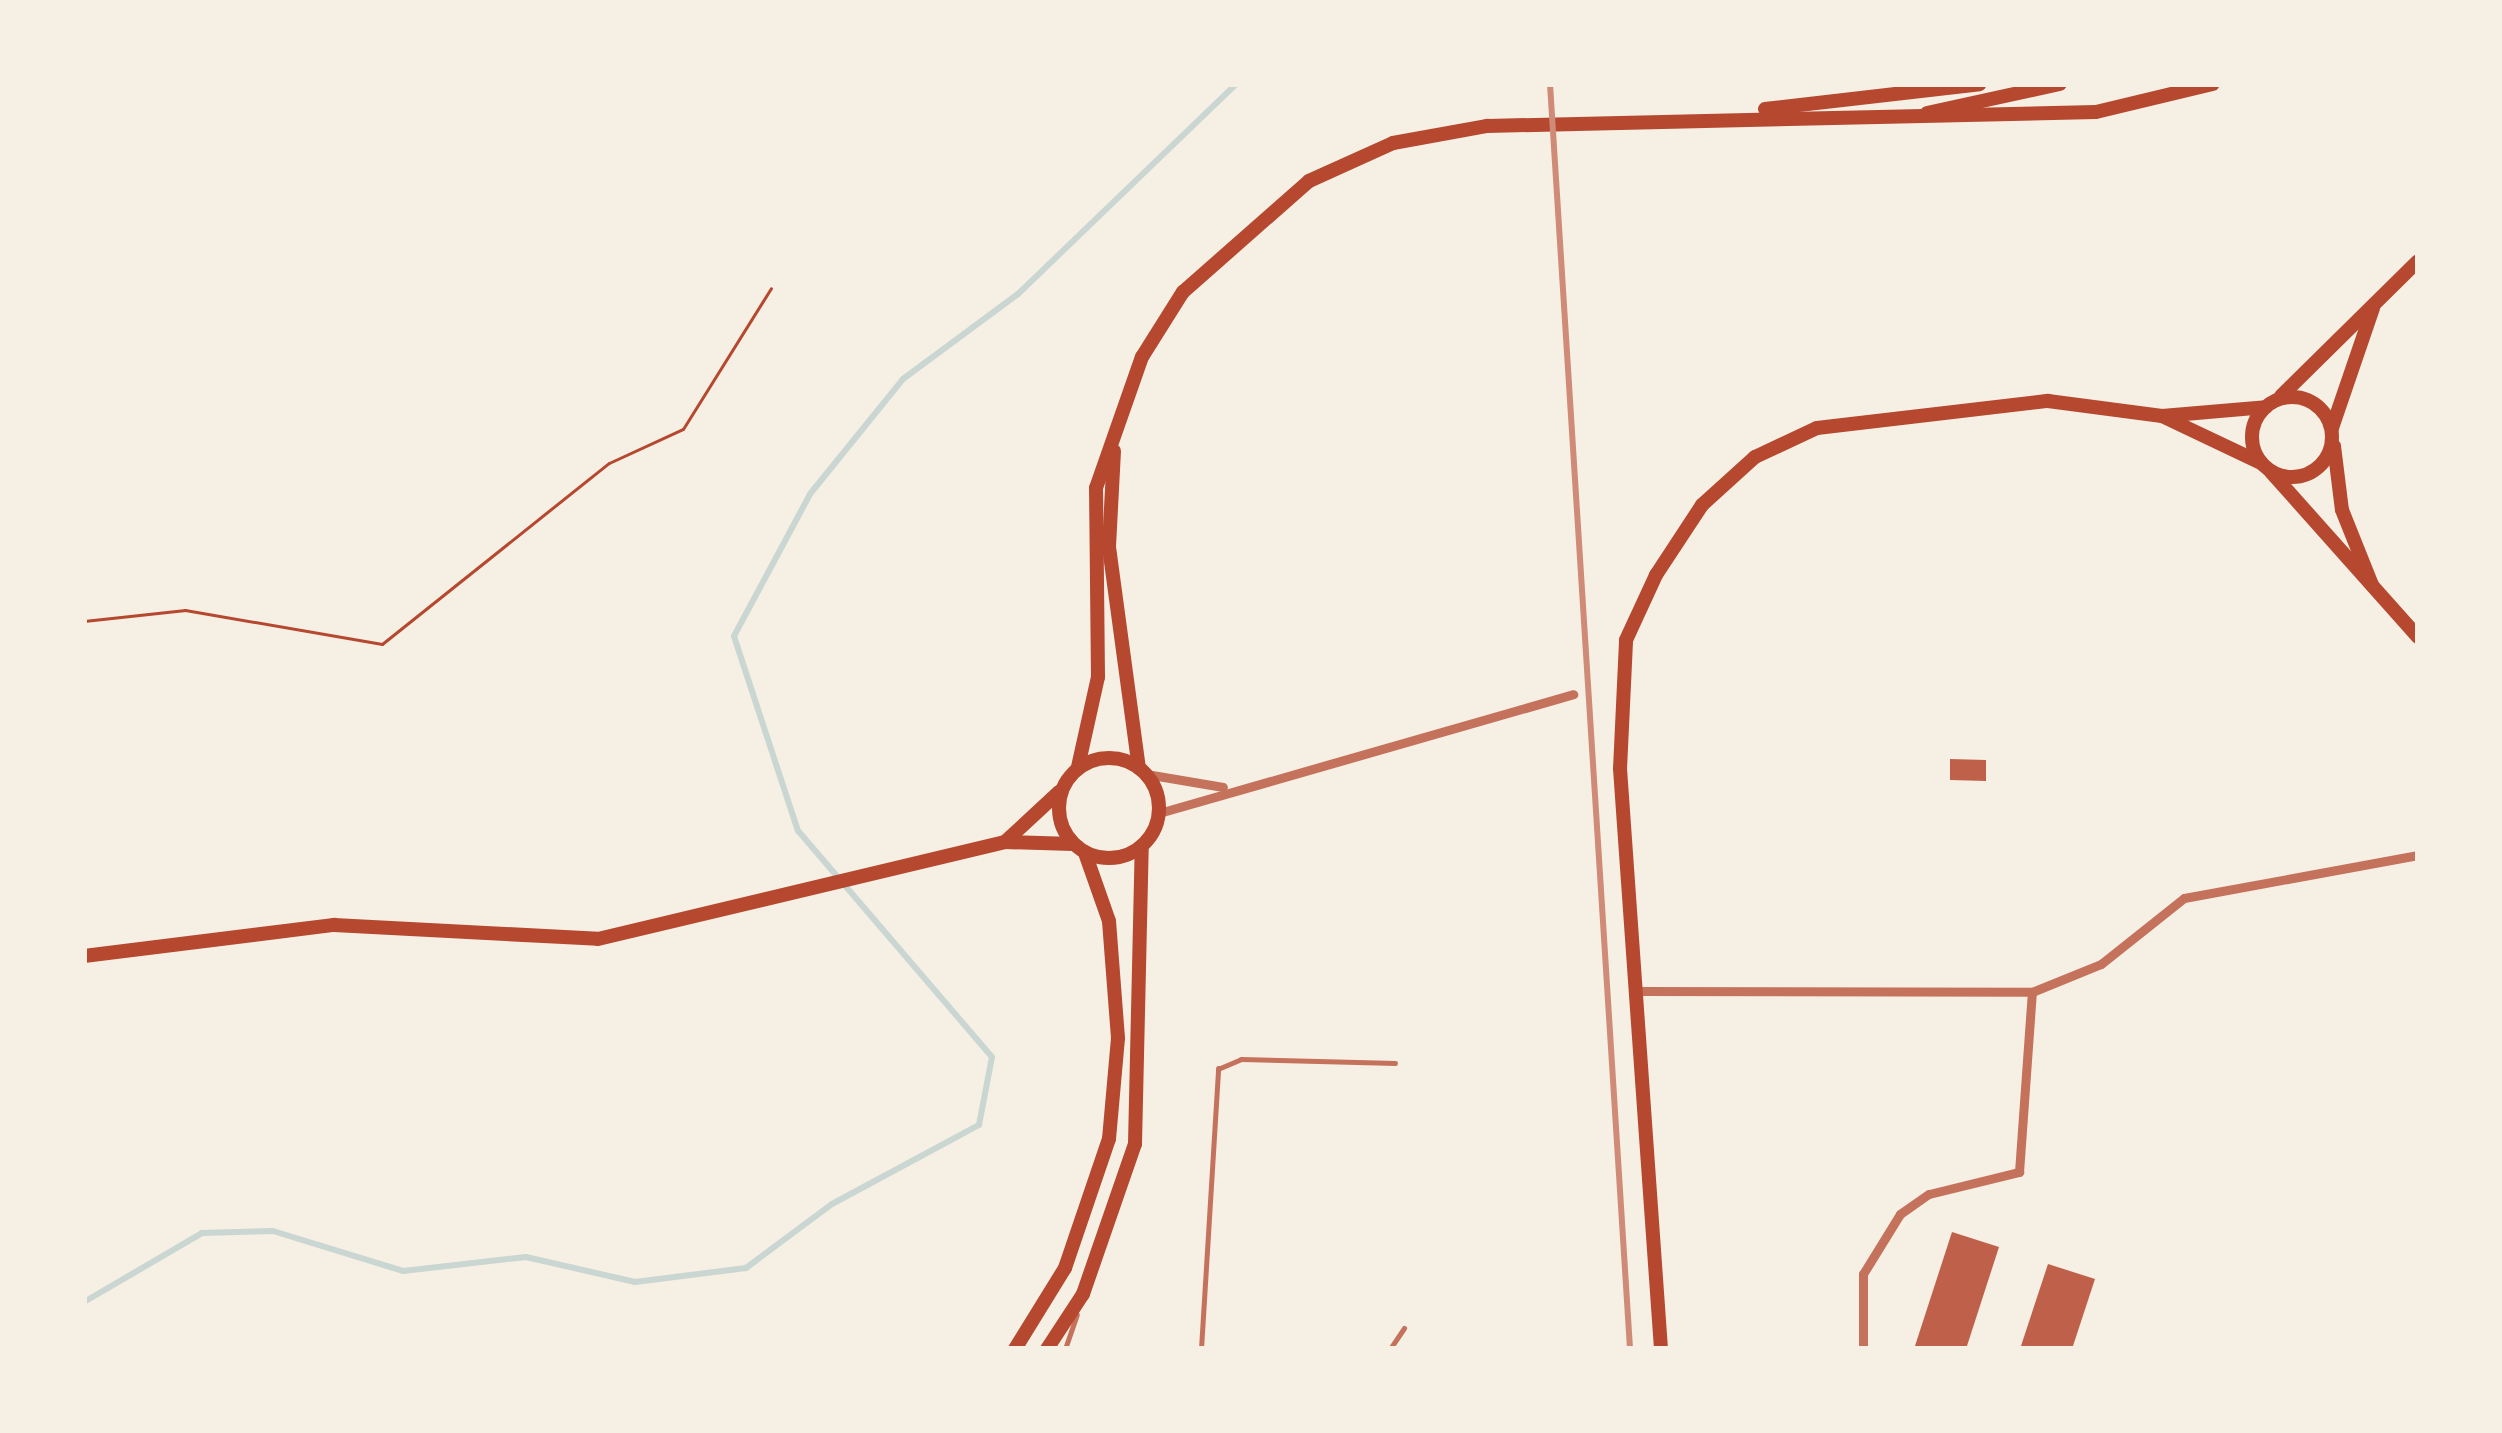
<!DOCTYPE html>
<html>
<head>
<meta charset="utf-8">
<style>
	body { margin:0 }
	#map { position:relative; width:2502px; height:1433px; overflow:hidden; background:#f6efe4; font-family:Jost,sans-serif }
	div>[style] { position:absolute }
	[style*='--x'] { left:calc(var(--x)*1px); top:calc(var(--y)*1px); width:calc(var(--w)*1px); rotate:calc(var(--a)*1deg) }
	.stream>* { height:6px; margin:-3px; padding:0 3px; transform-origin:3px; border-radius:3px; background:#c9d6d2 }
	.building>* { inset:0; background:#bf614a }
	.path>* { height:3px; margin:-1.5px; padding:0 1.5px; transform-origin:1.5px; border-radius:1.5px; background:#b5482f }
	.service>* { height:4.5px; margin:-2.25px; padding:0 2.25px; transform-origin:2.25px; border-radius:2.25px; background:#c5725c }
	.minor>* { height:9px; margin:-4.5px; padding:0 4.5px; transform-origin:4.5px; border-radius:4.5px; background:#c5725c }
	.primary>* { height:14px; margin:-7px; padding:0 7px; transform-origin:7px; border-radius:7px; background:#b5482f }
	.primary>.ring { margin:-7px; padding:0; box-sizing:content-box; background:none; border:14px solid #b5482f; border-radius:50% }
	.rail>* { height:6px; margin:-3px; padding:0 3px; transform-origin:3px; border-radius:3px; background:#cf8b77 }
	span { translate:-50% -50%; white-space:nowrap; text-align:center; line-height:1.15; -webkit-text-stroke:10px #f6efe4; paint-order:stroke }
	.frame { position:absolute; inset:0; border:87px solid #f6efe4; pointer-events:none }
</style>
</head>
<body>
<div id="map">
	<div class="stream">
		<i style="--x:84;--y:1302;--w:137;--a:-30.3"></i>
		<i style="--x:202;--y:1233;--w:71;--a:-1.6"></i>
		<i style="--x:273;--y:1231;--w:136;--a:17.1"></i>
		<i style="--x:403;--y:1271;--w:124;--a:-6.5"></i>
		<i style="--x:526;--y:1257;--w:112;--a:12.9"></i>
		<i style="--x:635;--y:1282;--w:112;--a:-7.2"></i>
		<i style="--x:746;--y:1268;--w:107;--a:-36.7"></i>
		<i style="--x:832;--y:1204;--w:167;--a:-28.3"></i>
		<i style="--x:979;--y:1125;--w:69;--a:-79.2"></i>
		<i style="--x:992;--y:1057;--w:298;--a:-130.6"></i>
		<i style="--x:798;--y:831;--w:205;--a:-108.2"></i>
		<i style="--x:734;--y:636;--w:161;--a:-61.8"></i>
		<i style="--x:810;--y:494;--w:148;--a:-51"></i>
		<i style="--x:903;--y:379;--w:143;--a:-36.5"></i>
		<i style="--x:1018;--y:294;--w:303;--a:-43.9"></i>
	</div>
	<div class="building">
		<i style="clip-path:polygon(1950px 759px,1986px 760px,1986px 781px,1950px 780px)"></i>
		<i style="clip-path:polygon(1952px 1232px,1999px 1247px,1966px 1349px,1914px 1349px)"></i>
		<i style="clip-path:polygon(2048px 1264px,2095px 1279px,2072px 1349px,2020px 1349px)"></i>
	</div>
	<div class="path">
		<i style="--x:84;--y:621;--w:102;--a:-6.2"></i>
		<i style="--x:185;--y:610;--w:200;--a:9.8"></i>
		<i style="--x:382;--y:644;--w:290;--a:-38.6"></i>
		<i style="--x:609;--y:463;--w:81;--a:-24.7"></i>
		<i style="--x:683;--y:429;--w:166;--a:-58"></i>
	</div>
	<div class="service">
		<i style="--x:1065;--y:1349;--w:36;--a:-71"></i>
		<i style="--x:1201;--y:1349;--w:281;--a:-86.5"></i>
		<i style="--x:1218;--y:1069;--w:25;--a:-23"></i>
		<i style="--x:1241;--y:1059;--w:154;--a:1.5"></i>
		<i style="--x:1390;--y:1349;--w:25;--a:-56"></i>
	</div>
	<div class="minor">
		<i style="--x:1146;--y:774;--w:78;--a:9.6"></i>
		<i style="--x:1159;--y:813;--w:431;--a:-16"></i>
		<i style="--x:1636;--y:991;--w:396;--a:0.1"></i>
		<i style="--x:2032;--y:992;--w:74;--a:-22.1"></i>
		<i style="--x:2101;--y:964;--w:106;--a:-38.5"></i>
		<i style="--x:2184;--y:898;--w:238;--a:-10.4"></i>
		<i style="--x:1863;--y:1349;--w:75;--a:-90"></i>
		<i style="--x:1863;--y:1274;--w:70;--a:-58.3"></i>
		<i style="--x:1900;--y:1214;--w:35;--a:-35"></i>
		<i style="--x:1929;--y:1194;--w:93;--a:-13.7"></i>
		<i style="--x:2019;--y:1172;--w:180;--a:-85.9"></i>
	</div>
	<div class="primary">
		<i style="--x:1765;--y:109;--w:216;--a:-6.6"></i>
		<i style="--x:1927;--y:113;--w:136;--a:-12.3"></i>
		<i style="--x:2281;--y:396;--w:192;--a:-44.6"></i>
		<i class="ring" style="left:2252px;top:397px;width:66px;height:66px"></i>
		<i style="--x:2162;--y:416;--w:110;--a:25.4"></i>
		<i style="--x:2332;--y:428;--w:127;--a:-71.1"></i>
		<i style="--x:2334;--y:446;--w:64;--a:82.9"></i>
		<i style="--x:2342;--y:510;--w:81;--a:68.2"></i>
		<i style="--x:1114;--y:451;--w:96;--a:93"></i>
		<i style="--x:1109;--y:547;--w:223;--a:82.3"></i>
		<i style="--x:2271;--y:472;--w:221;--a:48.3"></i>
		<i class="ring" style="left:1059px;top:758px;width:86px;height:86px"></i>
		<i style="--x:1078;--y:767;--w:92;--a:-77.5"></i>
		<i style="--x:1098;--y:677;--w:189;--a:-90.6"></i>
		<i style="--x:1096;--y:488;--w:139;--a:-70.7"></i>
		<i style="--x:1142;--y:357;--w:77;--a:-57.8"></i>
		<i style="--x:1183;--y:292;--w:168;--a:-41.4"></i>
		<i style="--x:1309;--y:181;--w:92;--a:-24.3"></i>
		<i style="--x:1393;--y:143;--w:96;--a:-10.3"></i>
		<i style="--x:1487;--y:126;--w:609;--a:-1.32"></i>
		<i style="--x:2096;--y:112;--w:120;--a:-13.5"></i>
		<i style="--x:1005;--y:842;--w:74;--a:-42.8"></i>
		<i style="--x:84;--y:956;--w:252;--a:-7.1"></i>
		<i style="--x:334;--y:925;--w:264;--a:3"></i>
		<i style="--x:598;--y:939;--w:418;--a:-13.4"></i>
		<i style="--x:1005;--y:842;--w:68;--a:1.7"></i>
		<i style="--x:1015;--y:1349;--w:95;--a:-58.3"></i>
		<i style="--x:1065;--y:1268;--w:136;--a:-71.2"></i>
		<i style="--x:1109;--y:1139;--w:101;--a:-84.9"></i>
		<i style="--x:1118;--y:1038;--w:117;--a:-94.4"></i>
		<i style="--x:1109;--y:921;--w:72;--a:-109.4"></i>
		<i style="--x:1047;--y:1349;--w:66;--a:-56.8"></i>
		<i style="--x:1083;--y:1294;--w:159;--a:-70.9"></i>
		<i style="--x:1135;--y:1144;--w:298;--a:-88.7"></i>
		<i style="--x:1661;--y:1349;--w:581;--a:-94.04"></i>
		<i style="--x:1620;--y:769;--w:129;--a:-87.3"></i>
		<i style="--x:1626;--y:640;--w:72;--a:-65.2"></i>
		<i style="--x:1656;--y:575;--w:84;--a:-56.7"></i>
		<i style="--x:1702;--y:505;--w:72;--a:-42.2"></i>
		<i style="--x:1755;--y:457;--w:68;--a:-25.1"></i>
		<i style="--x:1817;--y:428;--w:233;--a:-6.7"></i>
		<i style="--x:2048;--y:401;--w:115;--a:7.5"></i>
		<i style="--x:2162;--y:416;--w:104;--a:-4.9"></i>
	</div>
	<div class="rail">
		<i style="--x:1550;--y:84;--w:1268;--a:86.38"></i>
	</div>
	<div class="frame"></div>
</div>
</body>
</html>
